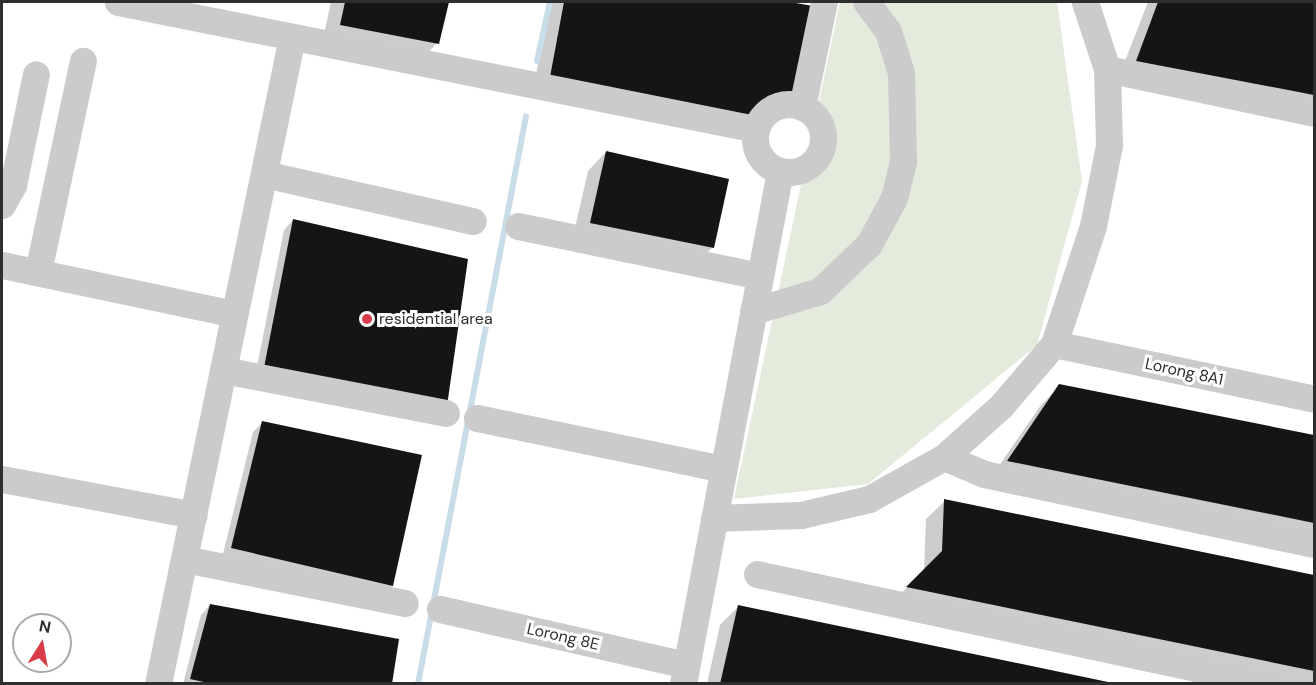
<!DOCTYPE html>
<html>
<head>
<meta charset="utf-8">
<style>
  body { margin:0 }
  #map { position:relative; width:1316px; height:685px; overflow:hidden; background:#fff; font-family:"DM Sans",sans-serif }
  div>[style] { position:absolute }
  .green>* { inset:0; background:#e4eadc }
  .shadow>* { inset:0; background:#0003 }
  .stream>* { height:6px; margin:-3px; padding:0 3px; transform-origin:3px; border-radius:3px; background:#c9dde9 }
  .building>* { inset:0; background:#151515 }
  .minor>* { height:27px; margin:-13.5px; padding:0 13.5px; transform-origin:13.5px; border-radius:13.5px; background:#cbcbcb }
  .minor>.ring { margin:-13.5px; padding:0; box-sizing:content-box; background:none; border:27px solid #cbcbcb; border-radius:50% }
  .dots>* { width:16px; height:16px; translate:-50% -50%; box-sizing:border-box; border:3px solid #fff; border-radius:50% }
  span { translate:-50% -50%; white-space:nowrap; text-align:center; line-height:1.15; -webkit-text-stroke:6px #fff; paint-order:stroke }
  .poi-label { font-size:16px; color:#2e2e2e }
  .left { translate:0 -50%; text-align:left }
  .street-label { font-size:16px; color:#2e2e2e }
  .frame { position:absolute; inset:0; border:3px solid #2e2e2e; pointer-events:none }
  .north { position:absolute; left:12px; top:613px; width:60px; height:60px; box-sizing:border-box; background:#fff; border:2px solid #ababab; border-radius:50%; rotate:11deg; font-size:16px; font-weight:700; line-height:24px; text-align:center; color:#2e2e2e }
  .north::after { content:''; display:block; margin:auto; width:21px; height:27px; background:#d93c49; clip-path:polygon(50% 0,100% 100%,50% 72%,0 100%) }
</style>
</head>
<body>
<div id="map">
  <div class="green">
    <i style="clip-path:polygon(840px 2px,1057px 2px,1082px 181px,1037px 345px,868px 484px,734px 499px)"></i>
  </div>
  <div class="shadow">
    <i style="clip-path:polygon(331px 2px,448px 2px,437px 43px,419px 62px,322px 43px)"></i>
    <i style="clip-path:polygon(550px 2px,783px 2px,811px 7px,798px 92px,779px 111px,727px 135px,532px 95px)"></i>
    <i style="clip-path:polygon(1148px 2px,1314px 2px,1314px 117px,1118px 79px)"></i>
    <i style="clip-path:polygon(606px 152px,728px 180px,712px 248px,694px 266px,572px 241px,588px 171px)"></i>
    <i style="clip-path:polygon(293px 220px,466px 260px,253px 387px,284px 230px)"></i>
    <i style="clip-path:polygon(1060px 386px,1314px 437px,1314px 545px,990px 479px,1041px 405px)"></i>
    <i style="clip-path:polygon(263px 422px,392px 586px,382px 595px,222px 558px,253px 432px)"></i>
    <i style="clip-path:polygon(945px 501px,1314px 576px,1314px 684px,1269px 684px,889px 605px,924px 571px,926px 519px)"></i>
    <i style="clip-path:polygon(210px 605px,390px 684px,183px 684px,201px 615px)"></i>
    <i style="clip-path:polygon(738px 607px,1105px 684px,707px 684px,720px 625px)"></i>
  </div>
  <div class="stream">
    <i style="left:537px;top:61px;width:60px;rotate:-77.6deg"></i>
    <i style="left:418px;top:684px;width:578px;rotate:-79.23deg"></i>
  </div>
  <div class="building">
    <i style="clip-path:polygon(345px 2px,449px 2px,439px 44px,340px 25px)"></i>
    <i style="clip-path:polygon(564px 2px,790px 2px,813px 6px,800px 93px,747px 117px,550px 77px)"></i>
    <i style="clip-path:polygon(1158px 2px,1314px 2px,1314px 95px,1136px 61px)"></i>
    <i style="clip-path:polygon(606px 151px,729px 179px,714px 248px,590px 223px)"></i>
    <i style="clip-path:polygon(293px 219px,468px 259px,446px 413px,262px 378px)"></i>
    <i style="clip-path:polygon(1059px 384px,1314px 435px,1314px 523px,1007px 461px)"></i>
    <i style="clip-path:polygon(262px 421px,422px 455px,393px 586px,231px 548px)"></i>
    <i style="clip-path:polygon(944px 499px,1314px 575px,1314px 671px,906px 587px,942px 551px)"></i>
    <i style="clip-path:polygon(210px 604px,399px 639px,392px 684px,213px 684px,190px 679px)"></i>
    <i style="clip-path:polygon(738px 605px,1108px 682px,1108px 684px,720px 684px)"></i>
  </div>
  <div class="minor">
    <i style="left:118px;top:2px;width:651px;rotate:11.26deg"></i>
    <i style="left:1107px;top:69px;width:212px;rotate:12deg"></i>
    <i class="ring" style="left:755px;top:104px;width:41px;height:41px"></i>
    <i style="left:802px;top:107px;width:107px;rotate:-78.2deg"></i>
    <i style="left:264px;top:174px;width:214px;rotate:12.7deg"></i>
    <i style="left:2px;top:205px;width:23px;rotate:-61deg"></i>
    <i style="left:13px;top:185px;width:113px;rotate:-78.3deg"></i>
    <i style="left:518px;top:226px;width:247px;rotate:11.7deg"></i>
    <i style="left:2px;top:265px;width:237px;rotate:11.9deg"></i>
    <i style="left:38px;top:272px;width:216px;rotate:-78deg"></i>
    <i style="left:753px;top:311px;width:70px;rotate:-16.6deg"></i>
    <i style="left:820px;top:291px;width:68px;rotate:-43.8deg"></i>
    <i style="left:869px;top:244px;width:52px;rotate:-61.5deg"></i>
    <i style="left:894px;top:198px;width:38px;rotate:-76deg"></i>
    <i style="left:903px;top:161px;width:88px;rotate:-91.3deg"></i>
    <i style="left:901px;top:73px;width:44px;rotate:-107.2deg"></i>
    <i style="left:888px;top:31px;width:36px;rotate:-127deg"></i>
    <i style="left:1054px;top:344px;width:266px;rotate:11.9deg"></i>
    <i style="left:223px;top:370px;width:227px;rotate:10.9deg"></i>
    <i style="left:477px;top:418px;width:251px;rotate:11.7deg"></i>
    <i style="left:944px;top:457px;width:43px;rotate:23deg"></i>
    <i style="left:984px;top:474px;width:337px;rotate:12deg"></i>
    <i style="left:2px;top:479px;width:195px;rotate:10.6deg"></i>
    <i style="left:714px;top:518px;width:87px;rotate:-2deg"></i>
    <i style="left:801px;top:515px;width:70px;rotate:-13.2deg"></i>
    <i style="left:869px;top:499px;width:86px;rotate:-29.2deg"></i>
    <i style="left:944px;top:457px;width:76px;rotate:-41.8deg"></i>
    <i style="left:1001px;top:406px;width:82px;rotate:-49.5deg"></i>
    <i style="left:1054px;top:344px;width:124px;rotate:-71.7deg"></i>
    <i style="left:1093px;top:226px;width:83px;rotate:-78.8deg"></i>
    <i style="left:1109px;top:145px;width:76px;rotate:-91.5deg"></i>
    <i style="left:1107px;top:69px;width:71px;rotate:-108.2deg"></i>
    <i style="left:184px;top:559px;width:225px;rotate:11.3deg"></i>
    <i style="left:757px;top:574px;width:525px;rotate:12.1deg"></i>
    <i style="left:440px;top:609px;width:252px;rotate:12.8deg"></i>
    <i style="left:158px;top:684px;width:661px;rotate:-78.3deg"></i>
    <i style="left:683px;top:684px;width:522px;rotate:-79.29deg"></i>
  </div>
  <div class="dots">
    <i style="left:367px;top:319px;background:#d93c49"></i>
  </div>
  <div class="poi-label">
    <span class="left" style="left:379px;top:319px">residential area</span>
  </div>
  <div class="street-label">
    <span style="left:1184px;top:372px;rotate:12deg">Lorong 8A1</span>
    <span style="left:563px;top:637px;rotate:13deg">Lorong 8E</span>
  </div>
  <div class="frame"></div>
  <div class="north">N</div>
</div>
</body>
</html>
